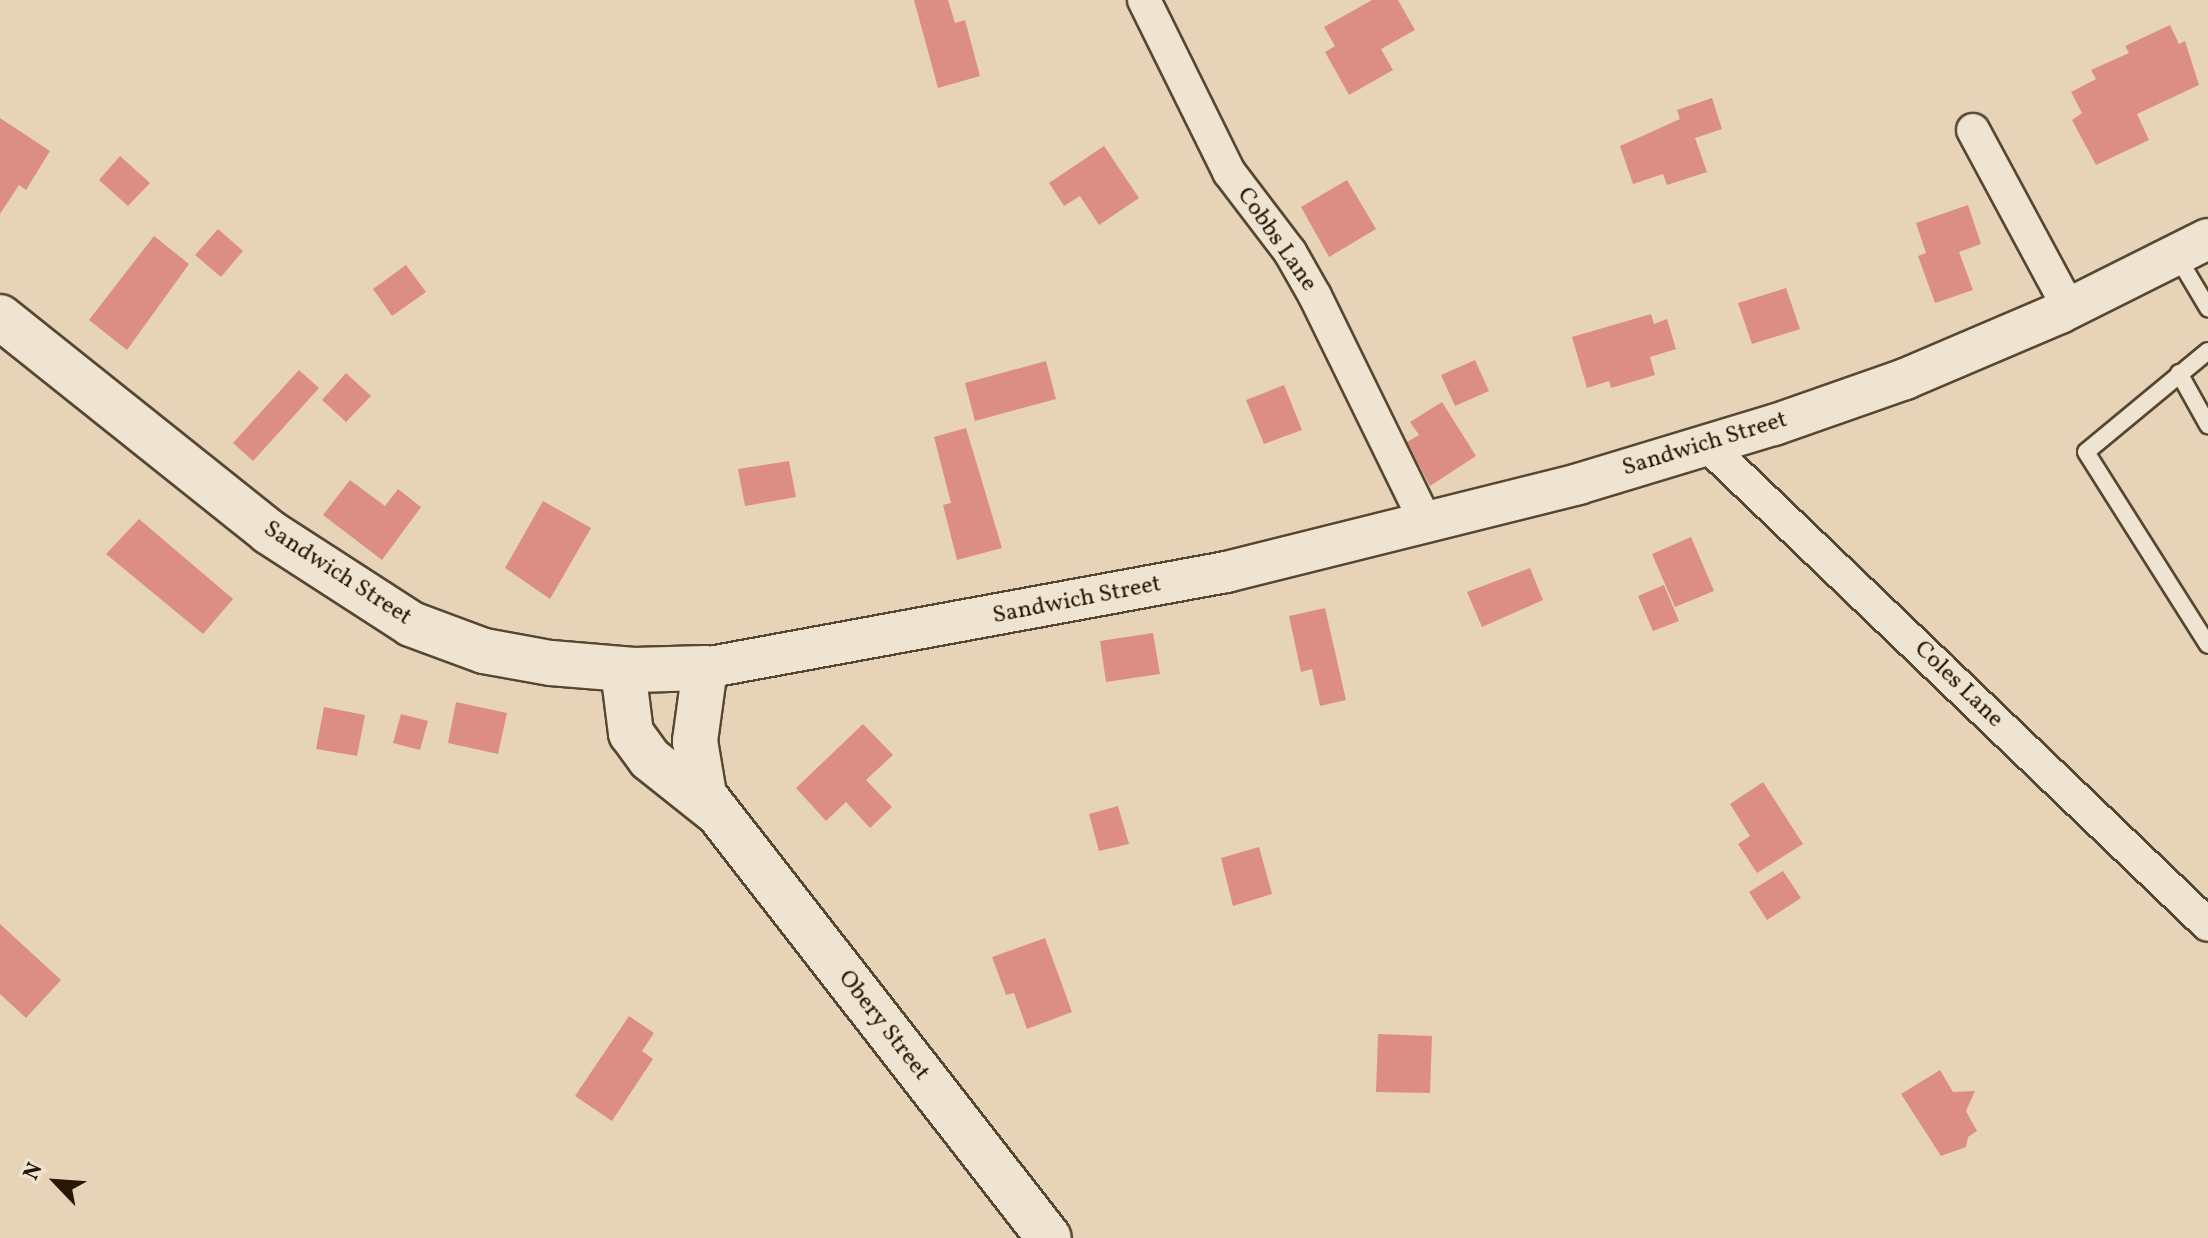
<!DOCTYPE html>
<html>
<head>
<meta charset="utf-8">
<style>
  body { margin:0 }
  #map { position:relative; width:2208px; height:1238px; overflow:hidden; background:#e7d4b8; font-family:Vollkorn,serif }
  div>[style] { position:absolute }
  .building>* { inset:0; background:#dc8e85 }
  .roads { filter:drop-shadow(2px 0 #564732) drop-shadow(-2px 0 #564732) drop-shadow(0 2px #564732) drop-shadow(0 -2px #564732) }
  .service>* { height:16px; margin:-8px; padding:0 8px; transform-origin:8px; border-radius:8px; background:#efe3d1 }
  .minor>* { height:32px; margin:-16px; padding:0 16px; transform-origin:16px; border-radius:16px; background:#efe3d1 }
  .tertiary>* { height:40px; margin:-20px; padding:0 20px; transform-origin:20px; border-radius:20px; background:#efe3d1 }
  .secondary>* { height:44px; margin:-22px; padding:0 22px; transform-origin:22px; border-radius:22px; background:#efe3d1 }
  span { translate:-50% -50%; white-space:nowrap; text-align:center; line-height:1.15; -webkit-text-stroke:8px #efe3d1; paint-order:stroke }
  .street-label { font-size:24px; color:#261805 }
  .north { position:absolute; left:16px; top:1142px; width:80px; height:80px; -webkit-text-stroke:6px #efe3d1; paint-order:stroke; rotate:295deg; font-size:22px; font-weight:700; line-height:32px; text-align:center; color:#261805 }
  .north::after { content:''; display:block; margin:auto; width:28px; height:36px; background:#261805; clip-path:polygon(50% 0,100% 100%,50% 72%,0 100%) }
</style>
</head>
<body>
<div id="map">
  <div class="building">
    <i style="clip-path:polygon(914px 0,948px 0,955px 23px,965px 20px,980px 76px,938px 88px)"></i>
    <i style="clip-path:polygon(1372px 0,1398px 0,1415px 30px,1381px 49px,1393px 70px,1349px 95px,1325px 52px,1335px 46px,1324px 27px)"></i>
    <i style="clip-path:polygon(2170px 25px,2179px 44px,2185px 41px,2199px 85px,2137px 114px,2149px 140px,2096px 165px,2072px 120px,2082px 113px,2071px 92px,2096px 79px,2091px 70px,2129px 53px,2125px 46px)"></i>
    <i style="clip-path:polygon(1712px 98px,1722px 129px,1695px 138px,1707px 172px,1667px 185px,1663px 174px,1633px 184px,1620px 146px,1680px 119px,1677px 110px)"></i>
    <i style="clip-path:polygon(0 118px,50px 151px,26px 190px,19px 185px,0 214px)"></i>
    <i style="clip-path:polygon(1104px 146px,1139px 198px,1099px 225px,1080px 196px,1064px 206px,1049px 183px)"></i>
    <i style="clip-path:polygon(120px 156px,150px 183px,128px 206px,99px 180px)"></i>
    <i style="clip-path:polygon(1347px 180px,1376px 229px,1329px 257px,1301px 207px)"></i>
    <i style="clip-path:polygon(1968px 205px,1981px 244px,1959px 252px,1973px 290px,1935px 303px,1918px 256px,1926px 253px,1916px 223px)"></i>
    <i style="clip-path:polygon(218px 229px,243px 251px,221px 277px,195px 255px)"></i>
    <i style="clip-path:polygon(154px 236px,189px 264px,127px 350px,89px 320px)"></i>
    <i style="clip-path:polygon(406px 265px,426px 292px,392px 316px,373px 289px)"></i>
    <i style="clip-path:polygon(1786px 288px,1800px 329px,1752px 344px,1738px 303px)"></i>
    <i style="clip-path:polygon(1651px 314px,1654px 324px,1667px 319px,1676px 349px,1650px 357px,1655px 375px,1611px 388px,1609px 381px,1587px 388px,1572px 337px)"></i>
    <i style="clip-path:polygon(1475px 360px,1489px 391px,1455px 406px,1441px 375px)"></i>
    <i style="clip-path:polygon(1046px 361px,1056px 399px,975px 421px,965px 383px)"></i>
    <i style="clip-path:polygon(299px 370px,319px 388px,253px 461px,233px 443px)"></i>
    <i style="clip-path:polygon(346px 373px,371px 396px,346px 422px,322px 400px)"></i>
    <i style="clip-path:polygon(1284px 385px,1302px 430px,1264px 444px,1246px 400px)"></i>
    <i style="clip-path:polygon(1442px 402px,1476px 456px,1430px 486px,1407px 442px,1419px 435px,1410px 422px)"></i>
    <i style="clip-path:polygon(966px 428px,1002px 548px,957px 560px,943px 505px,951px 503px,934px 437px)"></i>
    <i style="clip-path:polygon(789px 461px,796px 497px,745px 506px,738px 469px)"></i>
    <i style="clip-path:polygon(350px 480px,385px 506px,398px 489px,421px 507px,382px 560px,323px 515px)"></i>
    <i style="clip-path:polygon(543px 501px,591px 528px,550px 599px,505px 568px)"></i>
    <i style="clip-path:polygon(139px 519px,233px 599px,203px 634px,106px 554px)"></i>
    <i style="clip-path:polygon(1691px 537px,1714px 591px,1675px 607px,1652px 554px)"></i>
    <i style="clip-path:polygon(1530px 568px,1543px 600px,1482px 627px,1467px 592px)"></i>
    <i style="clip-path:polygon(1664px 585px,1679px 621px,1653px 631px,1638px 596px)"></i>
    <i style="clip-path:polygon(1325px 608px,1346px 700px,1320px 706px,1312px 669px,1301px 672px,1289px 616px)"></i>
    <i style="clip-path:polygon(1153px 633px,1160px 674px,1106px 682px,1100px 641px)"></i>
    <i style="clip-path:polygon(456px 702px,507px 713px,498px 754px,448px 743px)"></i>
    <i style="clip-path:polygon(324px 707px,365px 715px,357px 756px,316px 749px)"></i>
    <i style="clip-path:polygon(401px 714px,428px 721px,420px 750px,393px 743px)"></i>
    <i style="clip-path:polygon(863px 724px,893px 755px,866px 780px,892px 807px,870px 828px,846px 802px,826px 821px,796px 788px)"></i>
    <i style="clip-path:polygon(1763px 782px,1803px 844px,1757px 873px,1738px 844px,1750px 836px,1730px 804px)"></i>
    <i style="clip-path:polygon(1118px 806px,1129px 844px,1099px 851px,1089px 814px)"></i>
    <i style="clip-path:polygon(1259px 847px,1272px 894px,1233px 906px,1221px 858px)"></i>
    <i style="clip-path:polygon(1783px 871px,1801px 898px,1767px 920px,1749px 892px)"></i>
    <i style="clip-path:polygon(0 924px,61px 980px,26px 1018px,0 994px)"></i>
    <i style="clip-path:polygon(1045px 938px,1072px 1012px,1027px 1029px,1014px 993px,1006px 995px,992px 957px)"></i>
    <i style="clip-path:polygon(629px 1016px,654px 1033px,642px 1051px,653px 1059px,612px 1121px,575px 1096px)"></i>
    <i style="clip-path:polygon(1378px 1034px,1432px 1036px,1430px 1093px,1376px 1092px)"></i>
    <i style="clip-path:polygon(1940px 1070px,1953px 1092px,1975px 1091px,1966px 1111px,1977px 1131px,1968px 1137px,1966px 1147px,1941px 1156px,1901px 1094px)"></i>
  </div>
  <div class="roads">
    <div class="service">
      <i style="left:2177px;top:256px;width:61px;rotate:59.2deg"></i>
      <i style="left:2208px;top:351px;width:158px;rotate:140.4deg"></i>
      <i style="left:2086px;top:452px;width:228px;rotate:57.7deg"></i>
      <i style="left:2179px;top:373px;width:60px;rotate:60.9deg"></i>
    </div>
    <div class="minor">
      <i style="left:1144px;top:0;width:192px;rotate:63.7deg"></i>
      <i style="left:1229px;top:172px;width:101px;rotate:52.7deg"></i>
      <i style="left:1290px;top:252px;width:51px;rotate:60.4deg"></i>
      <i style="left:1315px;top:296px;width:255px;rotate:63.9deg"></i>
      <i style="left:1973px;top:130px;width:202px;rotate:61.7deg"></i>
      <i style="left:1708px;top:446px;width:692px;rotate:43.77deg"></i>
    </div>
    <div class="tertiary">
      <i style="left:705px;top:668px;width:530px;rotate:-10.44deg"></i>
      <i style="left:1226px;top:572px;width:363px;rotate:-14deg"></i>
      <i style="left:1578px;top:484px;width:205px;rotate:-16.8deg"></i>
      <i style="left:1774px;top:425px;width:139px;rotate:-19.3deg"></i>
      <i style="left:1905px;top:379px;width:168px;rotate:-23.1deg"></i>
      <i style="left:2060px;top:313px;width:165px;rotate:-26.6deg"></i>
    </div>
    <div class="secondary">
      <i style="left:0;top:317px;width:344px;rotate:38.6deg"></i>
      <i style="left:269px;top:532px;width:169px;rotate:32.9deg"></i>
      <i style="left:411px;top:624px;width:78px;rotate:20.3deg"></i>
      <i style="left:484px;top:651px;width:68px;rotate:10.2deg"></i>
      <i style="left:551px;top:663px;width:83px;rotate:4.8deg"></i>
      <i style="left:634px;top:670px;width:71px;rotate:-1.6deg"></i>
      <i style="left:705px;top:668px;width:74px;rotate:97.8deg"></i>
      <i style="left:695px;top:741px;width:55px;rotate:80.5deg"></i>
      <i style="left:704px;top:795px;width:561px;rotate:52.09deg"></i>
      <i style="left:623px;top:670px;width:64px;rotate:82.8deg"></i>
      <i style="left:631px;top:733px;width:32px;rotate:54deg"></i>
      <i style="left:650px;top:759px;width:82px;rotate:38.6deg"></i>
    </div>
  </div>
  <div class="street-label">
    <span style="left:1276px;top:240px;rotate:55deg">Cobbs Lane</span>
    <span style="left:1705px;top:445px;rotate:-17deg">Sandwich Street</span>
    <span style="left:337px;top:574px;rotate:33deg">Sandwich Street</span>
    <span style="left:1077px;top:601px;rotate:-11deg">Sandwich Street</span>
    <span style="left:1958px;top:685px;rotate:44deg">Coles Lane</span>
    <span style="left:883px;top:1026px;rotate:52deg">Obery Street</span>
  </div>
  <div class="north">N</div>
</div>
</body>
</html>
